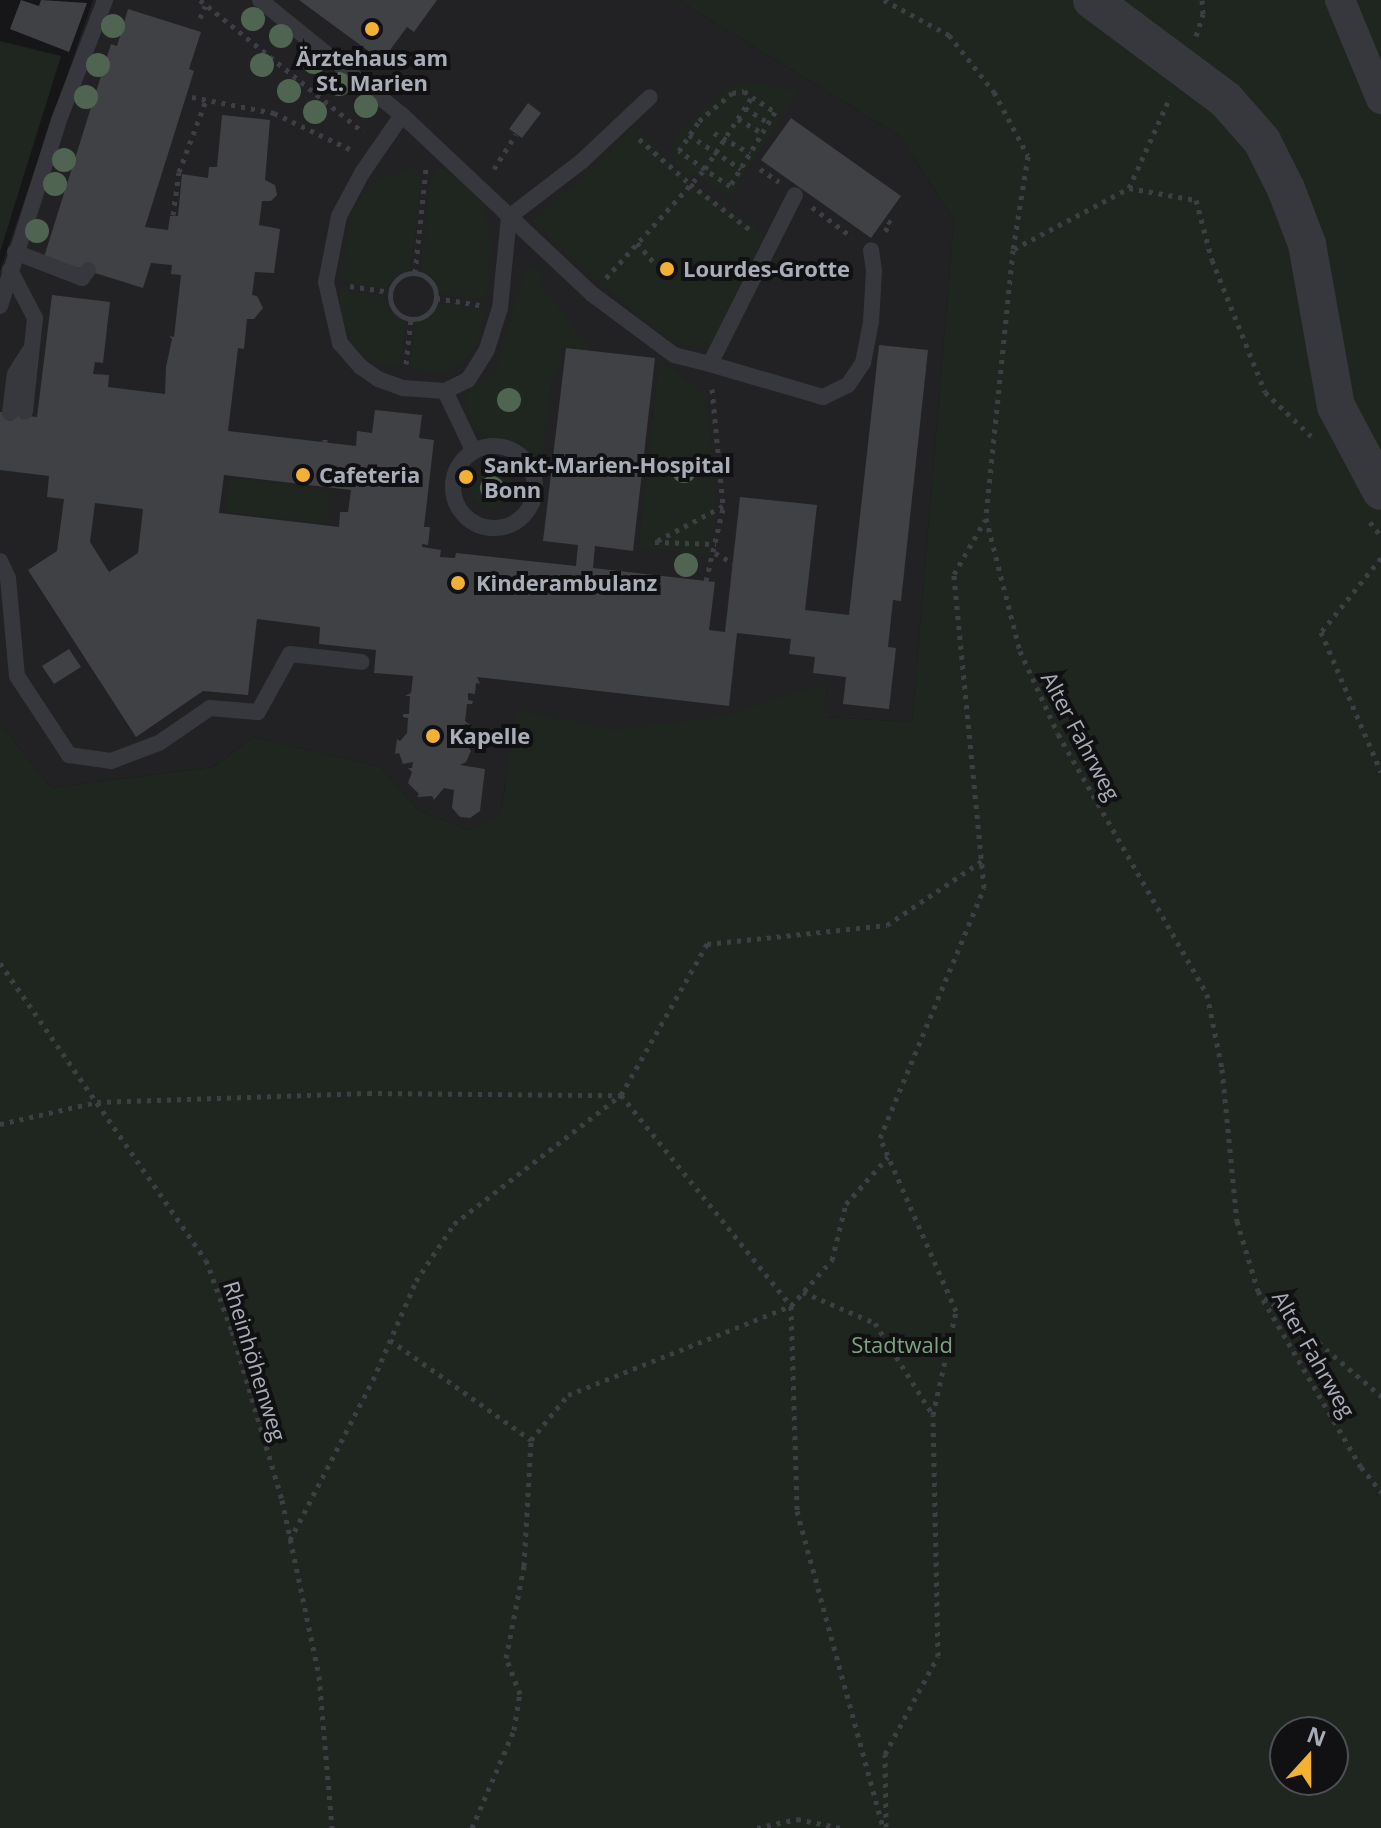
<!DOCTYPE html>
<html>
<head>
<meta charset="utf-8">
<style>
  body { margin:0 }
  #map { position:relative; width:1381px; height:1828px; overflow:hidden; background:#161618; font-family:"Open Sans",sans-serif }
  div>[style] { position:absolute }
  .built>* { inset:0; background:#222225 }
  .green>* { inset:0; background:#1e261f }
  .round { border-radius:50% }
  .building>* { inset:0; background:#404145 }
  .path>* { height:5px; margin-top:-2.5px; transform-origin:0; background:repeating-linear-gradient(90deg,#3d3f44 0 4px,transparent 0 10px) }
  .path>.ring { margin:-2.5px; padding:0; box-sizing:content-box; background:none; border:5px solid #3d3f44; border-radius:50% }
  .service>* { height:16px; margin:-8px; padding:0 8px; transform-origin:8px; border-radius:8px; background:#37383d }
  .service>.ring { margin:-8px; padding:0; box-sizing:content-box; background:none; border:16px solid #37383d; border-radius:50% }
  .minor>* { height:30px; margin:-15px; padding:0 15px; transform-origin:15px; border-radius:15px; background:#37383d }
  .tertiary>* { height:38px; margin:-19px; padding:0 19px; transform-origin:19px; border-radius:19px; background:#37383d }
  .trees>* { width:24px; height:24px; margin:-12px; border-radius:50%; background:#506452 }
  .dots>* { width:22px; height:22px; translate:-50% -50%; box-sizing:border-box; border:4px solid #111113; border-radius:50% }
  span { translate:-50% -50%; white-space:nowrap; text-align:center; line-height:1.15; -webkit-text-stroke:8px #111113; paint-order:stroke }
  .poi-label { font-size:22px; color:#a8adb8; font-weight:700 }
  .left { translate:0 -50%; text-align:left }
  .street-label { font-size:22px; color:#a8adb8 }
  .park-label { font-size:22px; color:#7fa381 }
  .north { position:absolute; left:1269px; top:1716px; width:80px; height:80px; box-sizing:border-box; background:#111113; border:2px solid #4d4f55; border-radius:50%; rotate:21deg; font-size:22px; font-weight:700; line-height:32px; text-align:center; color:#a8adb8 }
  .north::after { content:''; display:block; margin:auto; width:28px; height:36px; background:#f2b134; clip-path:polygon(50% 0,100% 100%,50% 72%,0 100%) }
</style>
</head>
<body>
<div id="map">
  <div class="built">
    <i style="clip-path:polygon(93px 0,678px 0,900px 136px,954px 220px,912px 722px,824px 717px,827px 683px,809px 754px,505px 783px,500px 817px,468px 830px,418px 810px,381px 767px,253px 737px,213px 767px,51px 788px,0 723px,0 271px)"></i>
  </div>
  <div class="green">
    <i style="clip-path:polygon(evenodd,678px 0,1381px 0,1381px 1828px,0 1828px,0 723px,51px 788px,213px 767px,253px 737px,381px 767px,418px 810px,468px 830px,500px 816px,517px 710px,614px 730px,724px 716px,827px 683px,825px 717px,912px 722px,954px 220px,900px 136px,678px 0,1285px 1732px,1333px 1732px,1333px 1780px,1285px 1780px,1285px 1732px)"></i>
    <i style="clip-path:polygon(0 41px,61px 56px,0 252px)"></i>
    <i style="clip-path:polygon(751px 82px,798px 91px,729px 198px,694px 173px,688px 178px,674px 161px,672px 144px,684px 127px,726px 89px)"></i>
    <i style="clip-path:polygon(634px 125px,687px 180px,768px 237px,713px 343px,698px 348px,672px 340px,655px 328px,593px 278px,532px 220px,588px 173px)"></i>
    <i style="clip-path:polygon(414px 167px,422px 180px,410px 270px,398px 274px,387px 288px,340px 282px,352px 214px,362px 196px,372px 183px)"></i>
    <i style="clip-path:polygon(439px 167px,460px 177px,484px 206px,491px 245px,486px 300px,439px 294px,435px 281px,421px 270px,431px 178px)"></i>
    <i style="clip-path:polygon(534px 266px,543px 275px,541px 287px,589px 345px,588px 351px,562px 348px,557px 377px,553px 377px,539px 472px,513px 443px,487px 439px,473px 428px,464px 398px,472px 386px,488px 379px,496px 369px,524px 273px)"></i>
    <i style="clip-path:polygon(339px 290px,385px 296px,392px 312px,406px 321px,401px 361px,398px 366px,372px 362px,357px 350px,340px 319px)"></i>
    <i style="clip-path:polygon(439px 303px,485px 310px,478px 343px,464px 361px,445px 373px,415px 370px,409px 366px,415px 321px,431px 316px)"></i>
    <i style="clip-path:polygon(660px 359px,707px 395px,716px 504px,711px 555px,638px 548px)"></i>
    <i class="round" style="left:469px;top:465px;width:42px;height:42px"></i>
    <i style="clip-path:polygon(230px 478px,331px 491px,327px 524px,226px 512px)"></i>
  </div>
  <div class="building">
    <i style="clip-path:polygon(21px 0,39px 6px,41px 0,87px 3px,69px 52px,10px 29px)"></i>
    <i style="clip-path:polygon(299px 0,437px 0,414px 32px,407px 27px,382px 61px)"></i>
    <i style="clip-path:polygon(evenodd,128px 9px,201px 32px,189px 69px,194px 71px,145px 227px,168px 230px,170px 216px,178px 216px,182px 174px,208px 178px,209px 167px,217px 167px,222px 115px,270px 120px,265px 180px,275px 185px,277px 195px,271px 201px,262px 201px,259px 225px,280px 229px,274px 273px,255px 272px,252px 295px,257px 296px,263px 308px,254px 319px,247px 319px,244px 349px,238px 348px,228px 431px,356px 446px,357px 431px,372px 433px,375px 410px,422px 415px,419px 438px,434px 440px,424px 527px,430px 527px,428px 545px,422px 544px,422px 547px,441px 550px,440px 557px,455px 558px,456px 553px,576px 566px,578px 545px,543px 541px,566px 348px,655px 358px,633px 551px,595px 546px,593px 568px,715px 582px,709px 630px,725px 632px,740px 497px,817px 505px,805px 610px,849px 615px,879px 345px,928px 350px,901px 601px,893px 600px,888px 647px,896px 648px,889px 709px,843px 704px,846px 677px,813px 673px,815px 657px,789px 654px,791px 639px,737px 633px,729px 706px,477px 677px,480px 684px,476px 683px,475px 694px,468px 693px,468px 700px,473px 701px,472px 704px,467px 704px,465px 721px,470px 725px,465px 724px,463px 739px,471px 751px,466px 762px,460px 765px,485px 769px,480px 811px,470px 818px,460px 817px,452px 808px,454px 790px,444px 788px,434px 800px,432px 796px,417px 797px,419px 794px,408px 783px,412px 772px,408px 768px,412px 768px,413px 762px,403px 764px,399px 753px,395px 754px,397px 739px,400px 741px,407px 733px,408px 718px,403px 717px,403px 714px,409px 714px,410px 696px,405px 696px,411px 693px,413px 676px,374px 673px,376px 650px,319px 644px,320px 627px,257px 619px,248px 695px,203px 691px,136px 737px,28px 570px,57px 551px,64px 499px,47px 497px,49px 476px,0 470px,0 412px,37px 417px,52px 295px,110px 302px,103px 363px,95px 362px,93px 374px,109px 375px,108px 387px,165px 394px,166px 367px,172px 339px,169px 336px,174px 337px,181px 275px,171px 274px,172px 265px,151px 263px,143px 288px,44px 257px,111px 44px,117px 46px,128px 9px,224px 475px,351px 490px,348px 512px,340px 512px,339px 527px,219px 513px,224px 475px,128px 9px,95px 503px,143px 509px,138px 553px,109px 572px,90px 542px,95px 503px)"></i>
    <i style="clip-path:polygon(528px 103px,541px 113px,522px 138px,509px 129px)"></i>
    <i style="clip-path:polygon(791px 118px,901px 196px,871px 238px,761px 160px)"></i>
    <i style="clip-path:polygon(69px 649px,81px 667px,54px 684px,42px 666px)"></i>
  </div>
  <div class="path">
    <i style="left:200px;top:0;width:210px;rotate:39deg"></i>
    <i style="left:884px;top:0;width:74px;rotate:28.3deg"></i>
    <i style="left:949px;top:35px;width:73px;rotate:51.7deg"></i>
    <i style="left:994px;top:92px;width:72px;rotate:62deg"></i>
    <i style="left:1028px;top:156px;width:95px;rotate:99.1deg"></i>
    <i style="left:1013px;top:250px;width:269px;rotate:95.8deg"></i>
    <i style="left:986px;top:518px;width:137px;rotate:75.7deg"></i>
    <i style="left:1020px;top:651px;width:91px;rotate:65.4deg"></i>
    <i style="left:1058px;top:734px;width:300px;rotate:60.2deg"></i>
    <i style="left:1207px;top:994px;width:76px;rotate:78.7deg"></i>
    <i style="left:1222px;top:1069px;width:153px;rotate:84.4deg"></i>
    <i style="left:1237px;top:1221px;width:73px;rotate:73.3deg"></i>
    <i style="left:1258px;top:1291px;width:204px;rotate:59.7deg"></i>
    <i style="left:1361px;top:1467px;width:32px;rotate:51deg"></i>
    <i style="left:200px;top:18px;width:13px;rotate:-67deg"></i>
    <i style="left:1196px;top:36px;width:23px;rotate:-72deg"></i>
    <i style="left:1203px;top:14px;width:14px;rotate:-94deg"></i>
    <i style="left:192px;top:97px;width:84px;rotate:11deg"></i>
    <i style="left:274px;top:113px;width:86px;rotate:25.4deg"></i>
    <i style="left:752px;top:97px;width:27px;rotate:33deg"></i>
    <i style="left:775px;top:112px;width:87px;rotate:121.3deg"></i>
    <i style="left:730px;top:186px;width:30px;rotate:-146deg"></i>
    <i style="left:705px;top:169px;width:86px;rotate:-56.9deg"></i>
    <i style="left:745px;top:108px;width:28px;rotate:32deg"></i>
    <i style="left:738px;top:119px;width:28px;rotate:30deg"></i>
    <i style="left:714px;top:133px;width:41px;rotate:29.1deg"></i>
    <i style="left:689px;top:135px;width:62px;rotate:33.2deg"></i>
    <i style="left:639px;top:139px;width:68px;rotate:41.4deg"></i>
    <i style="left:690px;top:184px;width:78px;rotate:37.2deg"></i>
    <i style="left:494px;top:169px;width:41px;rotate:-57.8deg"></i>
    <i style="left:760px;top:169px;width:23px;rotate:34deg"></i>
    <i style="left:1129px;top:188px;width:68px;rotate:10.2deg"></i>
    <i style="left:1196px;top:200px;width:62px;rotate:75.1deg"></i>
    <i style="left:1212px;top:260px;width:142px;rotate:68.1deg"></i>
    <i style="left:1265px;top:392px;width:64px;rotate:43.7deg"></i>
    <i style="left:812px;top:207px;width:50px;rotate:36.9deg"></i>
    <i style="left:173px;top:215px;width:43px;rotate:-82.1deg"></i>
    <i style="left:179px;top:172px;width:77px;rotate:-69.4deg"></i>
    <i style="left:885px;top:231px;width:10px;rotate:-53deg"></i>
    <i style="left:891px;top:223px;width:7px;rotate:-146deg"></i>
    <i style="left:637px;top:243px;width:28px;rotate:49deg"></i>
    <i style="left:1014px;top:249px;width:130px;rotate:-27.9deg"></i>
    <i style="left:1129px;top:188px;width:100px;rotate:-65.7deg"></i>
    <i style="left:415px;top:273px;width:106px;rotate:-84deg"></i>
    <i class="ring" style="left:390px;top:273px;width:41px;height:41px"></i>
    <i style="left:606px;top:278px;width:147px;rotate:-47.8deg"></i>
    <i style="left:705px;top:169px;width:32px;rotate:-145deg"></i>
    <i style="left:679px;top:151px;width:36px;rotate:-56deg"></i>
    <i style="left:699px;top:121px;width:43px;rotate:-40.3deg"></i>
    <i style="left:732px;top:93px;width:12px;rotate:-9deg"></i>
    <i style="left:744px;top:91px;width:10px;rotate:37deg"></i>
    <i style="left:350px;top:286px;width:41px;rotate:8.3deg"></i>
    <i style="left:436px;top:298px;width:44px;rotate:9.2deg"></i>
    <i style="left:406px;top:364px;width:45px;rotate:-83.7deg"></i>
    <i style="left:712px;top:389px;width:118px;rotate:84.6deg"></i>
    <i style="left:723px;top:506px;width:77px;rotate:152.1deg"></i>
    <i style="left:655px;top:542px;width:61px;rotate:1.9deg"></i>
    <i style="left:325px;top:439px;width:3px;rotate:90deg"></i>
    <i style="left:1370px;top:522px;width:18px;rotate:52deg"></i>
    <i style="left:715px;top:553px;width:21px;rotate:29deg"></i>
    <i style="left:1381px;top:558px;width:95px;rotate:129deg"></i>
    <i style="left:1321px;top:632px;width:152px;rotate:66.8deg"></i>
    <i style="left:706px;top:581px;width:75px;rotate:-76.9deg"></i>
    <i style="left:0;top:963px;width:361px;rotate:55.3deg"></i>
    <i style="left:206px;top:1260px;width:76px;rotate:69.9deg"></i>
    <i style="left:232px;top:1331px;width:176px;rotate:73.5deg"></i>
    <i style="left:282px;top:1500px;width:180px;rotate:78.1deg"></i>
    <i style="left:319px;top:1676px;width:153px;rotate:85.1deg"></i>
    <i style="left:0;top:1124px;width:99px;rotate:-12.8deg"></i>
    <i style="left:97px;top:1102px;width:271px;rotate:-1.9deg"></i>
    <i style="left:368px;top:1093px;width:253px;rotate:0.5deg"></i>
    <i style="left:621px;top:1095px;width:271px;rotate:51.1deg"></i>
    <i style="left:791px;top:1306px;width:205px;rotate:88.3deg"></i>
    <i style="left:797px;top:1511px;width:328px;rotate:74.8deg"></i>
    <i style="left:803px;top:1292px;width:78px;rotate:23.3deg"></i>
    <i style="left:875px;top:1323px;width:109px;rotate:57.8deg"></i>
    <i style="left:1265px;top:1297px;width:153px;rotate:40.5deg"></i>
    <i style="left:390px;top:1340px;width:173px;rotate:35.3deg"></i>
    <i style="left:290px;top:1540px;width:180px;rotate:-62.6deg"></i>
    <i style="left:373px;top:1380px;width:108px;rotate:-66.5deg"></i>
    <i style="left:416px;top:1281px;width:69px;rotate:-56.3deg"></i>
    <i style="left:454px;top:1224px;width:211px;rotate:-37.7deg"></i>
    <i style="left:621px;top:1095px;width:174px;rotate:-60.3deg"></i>
    <i style="left:707px;top:944px;width:181px;rotate:-6deg"></i>
    <i style="left:887px;top:925px;width:115px;rotate:-34deg"></i>
    <i style="left:886px;top:1827px;width:73px;rotate:-90.8deg"></i>
    <i style="left:885px;top:1754px;width:111px;rotate:-61.6deg"></i>
    <i style="left:938px;top:1656px;width:241px;rotate:-91.2deg"></i>
    <i style="left:933px;top:1415px;width:107px;rotate:-77.5deg"></i>
    <i style="left:956px;top:1311px;width:189px;rotate:-113.7deg"></i>
    <i style="left:880px;top:1138px;width:271px;rotate:-67.4deg"></i>
    <i style="left:984px;top:888px;width:315px;rotate:-95.5deg"></i>
    <i style="left:954px;top:574px;width:62px;rotate:-60.1deg"></i>
    <i style="left:472px;top:1828px;width:107px;rotate:-66.8deg"></i>
    <i style="left:514px;top:1730px;width:36px;rotate:-81deg"></i>
    <i style="left:520px;top:1694px;width:39px;rotate:-111deg"></i>
    <i style="left:506px;top:1658px;width:94px;rotate:-78.9deg"></i>
    <i style="left:524px;top:1566px;width:126px;rotate:-86.8deg"></i>
    <i style="left:531px;top:1440px;width:58px;rotate:-50.6deg"></i>
    <i style="left:568px;top:1395px;width:240px;rotate:-21.8deg"></i>
    <i style="left:791px;top:1306px;width:62px;rotate:-48.3deg"></i>
    <i style="left:832px;top:1260px;width:58px;rotate:-76deg"></i>
    <i style="left:846px;top:1204px;width:63px;rotate:-48.2deg"></i>
    <i style="left:757px;top:1828px;width:41px;rotate:-12.7deg"></i>
    <i style="left:797px;top:1819px;width:45px;rotate:11.6deg"></i>
  </div>
  <div class="service">
    <i style="left:260px;top:0;width:183px;rotate:39deg"></i>
    <i style="left:402px;top:115px;width:261px;rotate:43.3deg"></i>
    <i style="left:592px;top:294px;width:102px;rotate:36.6deg"></i>
    <i style="left:674px;top:355px;width:37px;rotate:14deg"></i>
    <i style="left:710px;top:364px;width:189px;rotate:-63.3deg"></i>
    <i style="left:402px;top:115px;width:70px;rotate:124.6deg"></i>
    <i style="left:362px;top:173px;width:49px;rotate:118.1deg"></i>
    <i style="left:339px;top:216px;width:67px;rotate:101.1deg"></i>
    <i style="left:326px;top:282px;width:63px;rotate:77.1deg"></i>
    <i style="left:340px;top:343px;width:32px;rotate:49deg"></i>
    <i style="left:361px;top:367px;width:21px;rotate:35deg"></i>
    <i style="left:378px;top:379px;width:27px;rotate:20deg"></i>
    <i style="left:403px;top:388px;width:42px;rotate:4.1deg"></i>
    <i style="left:445px;top:391px;width:25px;rotate:-26deg"></i>
    <i style="left:468px;top:380px;width:36px;rotate:-58deg"></i>
    <i style="left:487px;top:349px;width:43px;rotate:-72.4deg"></i>
    <i style="left:500px;top:308px;width:91px;rotate:-84.4deg"></i>
    <i style="left:509px;top:217px;width:92px;rotate:-37.5deg"></i>
    <i style="left:582px;top:161px;width:93px;rotate:-43.3deg"></i>
    <i style="left:15px;top:252px;width:72px;rotate:21.2deg"></i>
    <i style="left:82px;top:278px;width:10px;rotate:-53deg"></i>
    <i style="left:10px;top:270px;width:54px;rotate:62.5deg"></i>
    <i style="left:35px;top:318px;width:94px;rotate:96.1deg"></i>
    <i style="left:0;top:306px;width:195px;rotate:-72.4deg"></i>
    <i style="left:59px;top:120px;width:129px;rotate:-69deg"></i>
    <i style="left:710px;top:364px;width:118px;rotate:16.3deg"></i>
    <i style="left:823px;top:397px;width:28px;rotate:-26deg"></i>
    <i style="left:848px;top:385px;width:27px;rotate:-56deg"></i>
    <i style="left:863px;top:363px;width:42px;rotate:-79deg"></i>
    <i style="left:871px;top:322px;width:51px;rotate:-86.6deg"></i>
    <i style="left:874px;top:271px;width:21px;rotate:-98deg"></i>
    <i style="left:445px;top:391px;width:65px;rotate:64.6deg"></i>
    <i style="left:10px;top:413px;width:39px;rotate:-83deg"></i>
    <i style="left:15px;top:374px;width:26px;rotate:-58deg"></i>
    <i class="ring" style="left:453px;top:446px;width:66px;height:66px"></i>
    <i style="left:0;top:561px;width:19px;rotate:65deg"></i>
    <i style="left:8px;top:578px;width:98px;rotate:84.8deg"></i>
    <i style="left:17px;top:676px;width:95px;rotate:56.6deg"></i>
    <i style="left:69px;top:755px;width:42px;rotate:8.1deg"></i>
    <i style="left:111px;top:761px;width:51px;rotate:-20.6deg"></i>
    <i style="left:159px;top:743px;width:62px;rotate:-34.5deg"></i>
    <i style="left:210px;top:708px;width:48px;rotate:4.8deg"></i>
    <i style="left:258px;top:712px;width:66px;rotate:-61.1deg"></i>
    <i style="left:290px;top:654px;width:72px;rotate:6.3deg"></i>
  </div>
  <div class="minor">
    <i style="left:1340px;top:0;width:107px;rotate:67.5deg"></i>
  </div>
  <div class="tertiary">
    <i style="left:1092px;top:0;width:167px;rotate:36.7deg"></i>
    <i style="left:1226px;top:100px;width:55px;rotate:48.7deg"></i>
    <i style="left:1262px;top:141px;width:54px;rotate:63.4deg"></i>
    <i style="left:1286px;top:189px;width:59px;rotate:69.1deg"></i>
    <i style="left:1307px;top:244px;width:165px;rotate:79.9deg"></i>
    <i style="left:1336px;top:406px;width:96px;rotate:62.1deg"></i>
  </div>
  <div class="trees">
    <i style="left:253px;top:19px"></i>
    <i style="left:113px;top:26px"></i>
    <i style="left:281px;top:36px"></i>
    <i style="left:314px;top:62px"></i>
    <i style="left:98px;top:65px"></i>
    <i style="left:262px;top:65px"></i>
    <i style="left:339px;top:84px"></i>
    <i style="left:289px;top:91px"></i>
    <i style="left:86px;top:97px"></i>
    <i style="left:366px;top:106px"></i>
    <i style="left:315px;top:112px"></i>
    <i style="left:64px;top:160px"></i>
    <i style="left:55px;top:184px"></i>
    <i style="left:37px;top:231px"></i>
    <i style="left:509px;top:400px"></i>
    <i style="left:684px;top:471px"></i>
    <i style="left:492px;top:488px"></i>
    <i style="left:686px;top:565px"></i>
  </div>
  <div class="dots">
    <i style="left:372px;top:29px;background:#f2b134"></i>
    <i style="left:667px;top:269px;background:#f2b134"></i>
    <i style="left:303px;top:475px;background:#f2b134"></i>
    <i style="left:466px;top:477px;background:#f2b134"></i>
    <i style="left:458px;top:583px;background:#f2b134"></i>
    <i style="left:433px;top:736px;background:#f2b134"></i>
  </div>
  <div class="poi-label">
    <span style="left:372px;top:70px">Ärztehaus am<br>St. Marien</span>
    <span class="left" style="left:683px;top:269px">Lourdes-Grotte</span>
    <span class="left" style="left:484px;top:477px">Sankt-Marien-Hospital<br>Bonn</span>
    <span class="left" style="left:319px;top:475px">Cafeteria</span>
    <span class="left" style="left:476px;top:583px">Kinderambulanz</span>
    <span class="left" style="left:449px;top:736px">Kapelle</span>
  </div>
  <div class="street-label">
    <span style="left:1081px;top:736px;rotate:62deg">Alter Fahrweg</span>
    <span style="left:1314px;top:1354px;rotate:60deg">Alter Fahrweg</span>
    <span style="left:255px;top:1361px;rotate:73deg">Rheinhöhenweg</span>
  </div>
  <div class="park-label">
    <span style="left:902px;top:1345px">Stadtwald</span>
  </div>
  <div class="north">N</div>
</div>
</body>
</html>
